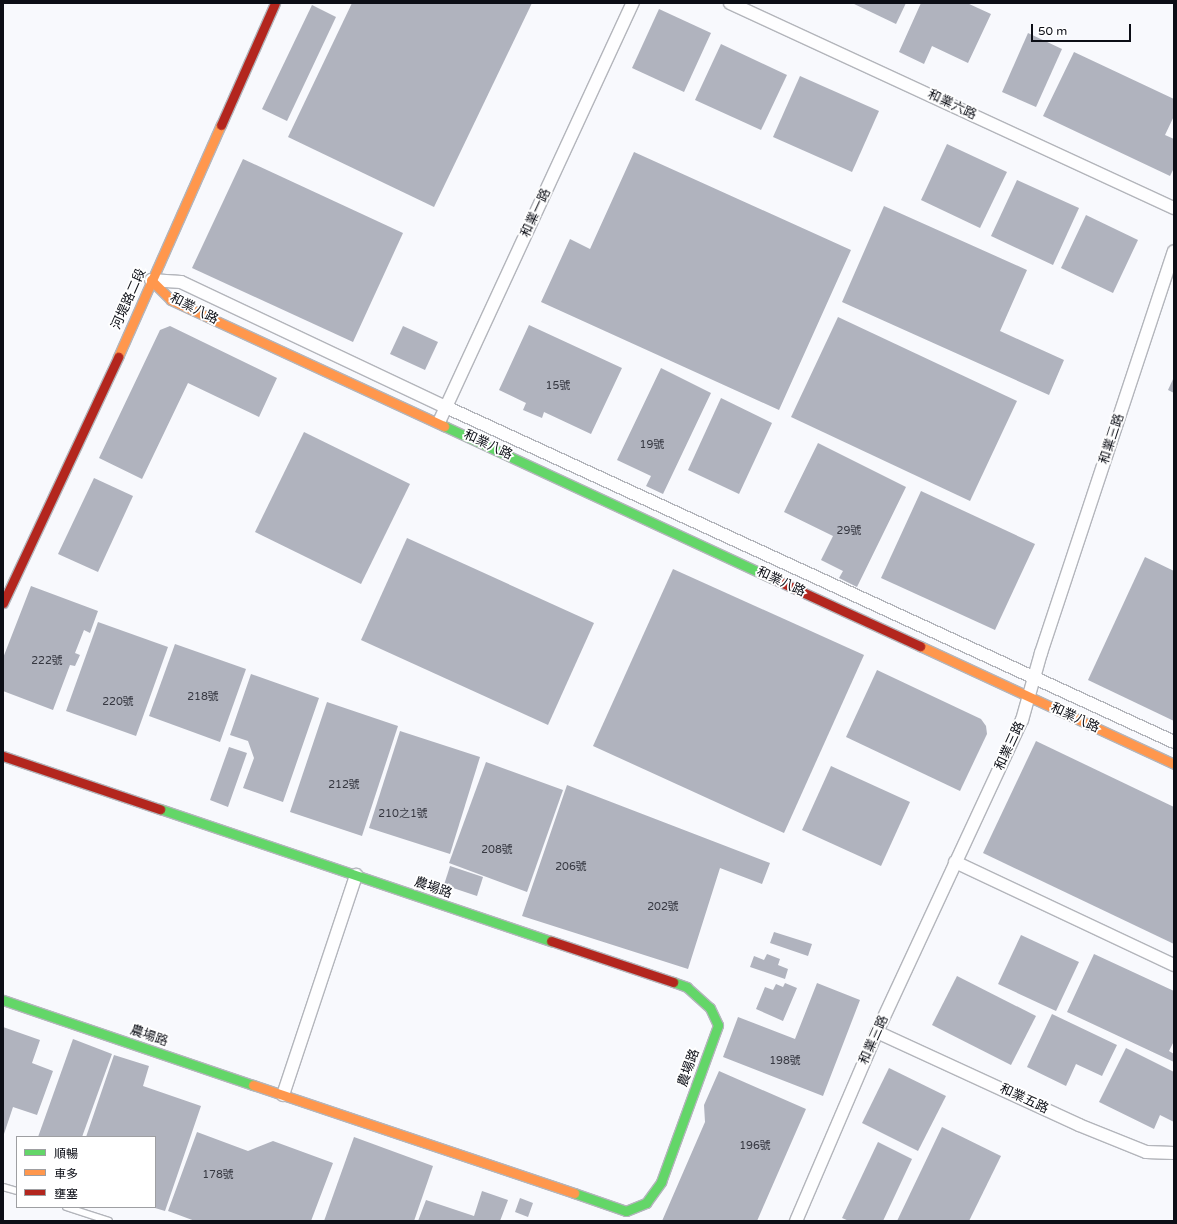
<!DOCTYPE html>
<html>
<head>
<meta charset="utf-8">
<style>
  body { margin:0 }
  #map { position:relative; width:1177px; height:1224px; overflow:hidden; background:#f8f9fd; font-family:"Varela Round","Noto Sans TC",sans-serif }
  div>[style] { position:absolute }
  .building>* { inset:0; background:#b0b3be }
  .roads { filter:drop-shadow(1px 0 #b3b5bb) drop-shadow(-1px 0 #b3b5bb) drop-shadow(0 1px #b3b5bb) drop-shadow(0 -1px #b3b5bb) }
  .lane>* { height:6px; margin:-3px; padding:0 3px; transform-origin:3px; border-radius:3px; background:#fefeff }
  .street>* { height:12px; margin:-6px; padding:0 6px; transform-origin:6px; border-radius:6px; background:#fefeff }
  .fast>* { height:9px; margin:-4.5px; padding:0 4.5px; transform-origin:4.5px; border-radius:4.5px; background:#63d668 }
  .slow>* { height:9px; margin:-4.5px; padding:0 4.5px; transform-origin:4.5px; border-radius:4.5px; background:#ff974d }
  .jam>* { height:9px; margin:-4.5px; padding:0 4.5px; transform-origin:4.5px; border-radius:4.5px; background:#b3261e }
  span { translate:-50% -50%; white-space:nowrap; text-align:center; line-height:1.15; -webkit-text-stroke:3.5px #fff; paint-order:stroke }
  .number-label { font-size:11px; color:#353740 }
  .number-label span { -webkit-text-stroke-width:0 }
  .street-label { font-size:13px; color:#0c0e16 }
  .frame { position:absolute; inset:0; border:4px solid #0c0e16; pointer-events:none }
  .legend { position:absolute; left:16px; top:1136px; width:140px; height:72px; box-sizing:border-box; background:#fff; border:1px solid #9e9fa2; margin:0; padding:5px 7px; list-style:none; font-size:12px; color:#0c0e16 }
  .legend li { display:flex; align-items:center; gap:8px; height:20px }
  .legend b { width:20px; border:1px solid #9e9fa2 }
  .scale { position:absolute; left:1031px; top:24px; width:100px; height:18px; box-sizing:border-box; border:2px solid #0c0e16; border-top:0; padding-left:5px; font-size:12px; line-height:14px; white-space:nowrap; color:#0c0e16; -webkit-text-stroke:3px #fff; paint-order:stroke }
</style>
</head>
<body>
<div id="map">
  <div class="building">
    <i style="clip-path:polygon(352px 3px,532px 3px,434px 207px,288px 137px)"></i>
    <i style="clip-path:polygon(852px 3px,906px 3px,896px 24px)"></i>
    <i style="clip-path:polygon(921px 3px,967px 3px,991px 14px,968px 63px,932px 46px,924px 64px,899px 52px)"></i>
    <i style="clip-path:polygon(312px 5px,336px 17px,287px 121px,262px 109px)"></i>
    <i style="clip-path:polygon(659px 9px,711px 33px,684px 92px,632px 68px)"></i>
    <i style="clip-path:polygon(1028px 33px,1062px 49px,1036px 107px,1002px 92px)"></i>
    <i style="clip-path:polygon(721px 44px,787px 75px,761px 130px,695px 100px)"></i>
    <i style="clip-path:polygon(1074px 52px,1174px 99px,1174px 116px,1165px 135px,1174px 139px,1174px 168px,1170px 176px,1043px 116px)"></i>
    <i style="clip-path:polygon(800px 76px,879px 111px,852px 172px,773px 137px)"></i>
    <i style="clip-path:polygon(947px 144px,1007px 172px,980px 228px,921px 200px)"></i>
    <i style="clip-path:polygon(634px 152px,851px 250px,779px 410px,541px 302px,570px 239px,590px 249px)"></i>
    <i style="clip-path:polygon(243px 159px,403px 233px,353px 342px,192px 268px)"></i>
    <i style="clip-path:polygon(1017px 180px,1079px 208px,1053px 265px,991px 236px)"></i>
    <i style="clip-path:polygon(884px 206px,1027px 270px,1000px 331px,1064px 360px,1049px 395px,842px 302px)"></i>
    <i style="clip-path:polygon(1086px 215px,1138px 240px,1113px 293px,1061px 268px)"></i>
    <i style="clip-path:polygon(838px 317px,1017px 401px,970px 501px,791px 417px)"></i>
    <i style="clip-path:polygon(529px 325px,622px 368px,591px 434px,544px 412px,542px 418px,523px 410px,526px 403px,499px 390px)"></i>
    <i style="clip-path:polygon(170px 326px,277px 378px,259px 417px,188px 383px,142px 479px,99px 458px,160px 330px)"></i>
    <i style="clip-path:polygon(403px 326px,438px 342px,425px 370px,390px 354px)"></i>
    <i style="clip-path:polygon(661px 368px,711px 393px,663px 494px,646px 486px,651px 476px,617px 460px)"></i>
    <i style="clip-path:polygon(1174px 377px,1174px 393px,1168px 390px)"></i>
    <i style="clip-path:polygon(721px 398px,772px 423px,739px 494px,688px 470px)"></i>
    <i style="clip-path:polygon(304px 432px,410px 484px,361px 584px,255px 532px)"></i>
    <i style="clip-path:polygon(818px 443px,906px 487px,857px 587px,839px 578px,843px 571px,821px 560px,833px 536px,784px 512px)"></i>
    <i style="clip-path:polygon(94px 478px,133px 496px,98px 572px,58px 554px)"></i>
    <i style="clip-path:polygon(921px 491px,1035px 544px,995px 630px,881px 578px)"></i>
    <i style="clip-path:polygon(407px 538px,594px 623px,548px 725px,361px 640px)"></i>
    <i style="clip-path:polygon(1145px 557px,1174px 571px,1174px 721px,1088px 680px)"></i>
    <i style="clip-path:polygon(673px 569px,864px 655px,784px 833px,593px 746px)"></i>
    <i style="clip-path:polygon(31px 586px,98px 611px,90px 633px,84px 630px,75px 653px,80px 655px,75px 666px,70px 665px,53px 710px,3px 691px,3px 658px)"></i>
    <i style="clip-path:polygon(98px 622px,168px 647px,136px 736px,66px 711px)"></i>
    <i style="clip-path:polygon(175px 644px,246px 669px,220px 742px,149px 716px)"></i>
    <i style="clip-path:polygon(877px 670px,981px 719px,986px 726px,987px 734px,960px 791px,846px 737px)"></i>
    <i style="clip-path:polygon(251px 674px,319px 698px,283px 802px,243px 788px,254px 758px,248px 741px,230px 735px)"></i>
    <i style="clip-path:polygon(327px 702px,398px 726px,362px 836px,290px 812px)"></i>
    <i style="clip-path:polygon(400px 731px,480px 757px,450px 854px,369px 828px)"></i>
    <i style="clip-path:polygon(1036px 741px,1174px 807px,1174px 944px,983px 853px)"></i>
    <i style="clip-path:polygon(229px 747px,247px 753px,228px 807px,210px 800px)"></i>
    <i style="clip-path:polygon(486px 762px,563px 790px,527px 892px,449px 863px)"></i>
    <i style="clip-path:polygon(831px 766px,910px 802px,881px 866px,802px 830px)"></i>
    <i style="clip-path:polygon(567px 785px,770px 863px,762px 884px,720px 868px,688px 969px,522px 916px)"></i>
    <i style="clip-path:polygon(450px 866px,483px 877px,477px 896px,444px 885px)"></i>
    <i style="clip-path:polygon(774px 932px,812px 944px,808px 956px,770px 943px)"></i>
    <i style="clip-path:polygon(1021px 935px,1079px 962px,1056px 1011px,998px 984px)"></i>
    <i style="clip-path:polygon(767px 954px,780px 959px,778px 965px,788px 969px,785px 979px,750px 967px,754px 956px,764px 960px)"></i>
    <i style="clip-path:polygon(1094px 954px,1174px 991px,1174px 1041px,1169px 1051px,1174px 1054px,1174px 1062px,1067px 1012px)"></i>
    <i style="clip-path:polygon(957px 976px,1036px 1016px,1011px 1065px,932px 1025px)"></i>
    <i style="clip-path:polygon(785px 983px,797px 988px,783px 1021px,756px 1009px,765px 987px,773px 990px,776px 984px,783px 987px)"></i>
    <i style="clip-path:polygon(817px 983px,860px 1000px,823px 1096px,723px 1057px,738px 1017px,795px 1039px)"></i>
    <i style="clip-path:polygon(1052px 1014px,1117px 1045px,1102px 1076px,1076px 1064px,1066px 1086px,1027px 1067px)"></i>
    <i style="clip-path:polygon(3px 1027px,40px 1040px,32px 1063px,53px 1071px,37px 1115px,13px 1107px,3px 1137px)"></i>
    <i style="clip-path:polygon(73px 1039px,112px 1054px,82px 1137px,38px 1137px)"></i>
    <i style="clip-path:polygon(1126px 1048px,1174px 1072px,1174px 1122px,1160px 1115px,1154px 1129px,1099px 1102px)"></i>
    <i style="clip-path:polygon(114px 1055px,149px 1066px,143px 1086px,201px 1106px,165px 1211px,155px 1208px,155px 1137px,86px 1137px)"></i>
    <i style="clip-path:polygon(889px 1068px,946px 1096px,918px 1151px,862px 1123px)"></i>
    <i style="clip-path:polygon(719px 1071px,806px 1109px,757px 1221px,662px 1221px,705px 1122px,704px 1105px)"></i>
    <i style="clip-path:polygon(942px 1127px,1001px 1156px,969px 1221px,897px 1221px)"></i>
    <i style="clip-path:polygon(197px 1132px,248px 1151px,273px 1141px,333px 1163px,311px 1221px,195px 1221px,168px 1211px)"></i>
    <i style="clip-path:polygon(354px 1137px,433px 1166px,414px 1221px,324px 1221px)"></i>
    <i style="clip-path:polygon(878px 1142px,912px 1159px,883px 1221px,849px 1221px,842px 1218px)"></i>
    <i style="clip-path:polygon(482px 1191px,508px 1200px,500px 1221px,418px 1221px,426px 1200px,474px 1216px)"></i>
    <i style="clip-path:polygon(520px 1198px,533px 1203px,528px 1217px,515px 1212px)"></i>
  </div>
  <div class="roads">
    <div class="lane">
      <i style="left:3px;top:1187px;width:15px;rotate:16deg"></i>
      <i style="left:66px;top:1207px;width:45px;rotate:18deg"></i>
    </div>
    <div class="street">
      <i style="left:730px;top:3px;width:489px;rotate:24.8deg"></i>
      <i style="left:151px;top:280px;width:30px;rotate:4deg"></i>
      <i style="left:181px;top:282px;width:293px;rotate:25.3deg"></i>
      <i style="left:446px;top:407px;width:801px;rotate:24.71deg"></i>
      <i style="left:439px;top:422px;width:462px;rotate:-65.2deg"></i>
      <i style="left:955px;top:862px;width:242px;rotate:25.2deg"></i>
      <i style="left:877px;top:1032px;width:222px;rotate:24.7deg"></i>
      <i style="left:1079px;top:1125px;width:72px;rotate:21.9deg"></i>
      <i style="left:1146px;top:1152px;width:28px;rotate:2deg"></i>
      <i style="left:283px;top:1095px;width:232px;rotate:-71.6deg"></i>
      <i style="left:796px;top:1221px;width:206px;rotate:-66.8deg"></i>
      <i style="left:877px;top:1032px;width:344px;rotate:-65.1deg"></i>
      <i style="left:1022px;top:720px;width:70px;rotate:-74.2deg"></i>
      <i style="left:1041px;top:653px;width:423px;rotate:-71.7deg"></i>
    </div>
    <div class="fast">
      <i style="left:444px;top:426px;width:364px;rotate:24.9deg"></i>
      <i style="left:160px;top:809px;width:413px;rotate:18.7deg"></i>
      <i style="left:3px;top:1000px;width:264px;rotate:18.8deg"></i>
      <i style="left:574px;top:1193px;width:55px;rotate:19.1deg"></i>
      <i style="left:626px;top:1211px;width:22px;rotate:-22deg"></i>
      <i style="left:646px;top:1203px;width:26px;rotate:-54deg"></i>
      <i style="left:661px;top:1182px;width:167px;rotate:-70deg"></i>
      <i style="left:718px;top:1025px;width:19px;rotate:-115deg"></i>
      <i style="left:710px;top:1008px;width:31px;rotate:-138deg"></i>
      <i style="left:687px;top:987px;width:15px;rotate:-160deg"></i>
    </div>
    <div class="slow">
      <i style="left:151px;top:280px;width:28px;rotate:45deg"></i>
      <i style="left:171px;top:300px;width:301px;rotate:24.8deg"></i>
      <i style="left:118px;top:357px;width:254px;rotate:-66.1deg"></i>
      <i style="left:920px;top:646px;width:280px;rotate:24.9deg"></i>
      <i style="left:253px;top:1085px;width:339px;rotate:18.6deg"></i>
    </div>
    <div class="jam">
      <i style="left:221px;top:125px;width:133px;rotate:-66.1deg"></i>
      <i style="left:774px;top:579px;width:161px;rotate:24.7deg"></i>
      <i style="left:3px;top:603px;width:272px;rotate:-64.9deg"></i>
      <i style="left:3px;top:756px;width:166px;rotate:18.7deg"></i>
      <i style="left:551px;top:941px;width:129px;rotate:18.6deg"></i>
    </div>
  </div>
  <div class="number-label">
    <span style="left:558px;top:386px">15號</span>
    <span style="left:652px;top:445px">19號</span>
    <span style="left:849px;top:531px">29號</span>
    <span style="left:47px;top:661px">222號</span>
    <span style="left:203px;top:697px">218號</span>
    <span style="left:118px;top:702px">220號</span>
    <span style="left:344px;top:785px">212號</span>
    <span style="left:403px;top:814px">210之1號</span>
    <span style="left:497px;top:850px">208號</span>
    <span style="left:571px;top:867px">206號</span>
    <span style="left:663px;top:907px">202號</span>
    <span style="left:785px;top:1061px">198號</span>
    <span style="left:755px;top:1146px">196號</span>
    <span style="left:218px;top:1175px">178號</span>
  </div>
  <div class="street-label">
    <span style="left:952px;top:105px;rotate:25deg">和業六路</span>
    <span style="left:536px;top:213px;rotate:-65deg">和業一路</span>
    <span style="left:129px;top:299px;rotate:-66deg">河堤路二段</span>
    <span style="left:194px;top:309px;rotate:27deg">和業八路</span>
    <span style="left:1112px;top:439px;rotate:-72deg">和業三路</span>
    <span style="left:488px;top:445px;rotate:25deg">和業八路</span>
    <span style="left:781px;top:582px;rotate:25deg">和業八路</span>
    <span style="left:1075px;top:718px;rotate:25deg">和業八路</span>
    <span style="left:1010px;top:746px;rotate:-65deg">和業三路</span>
    <span style="left:433px;top:888px;rotate:19deg">農場路</span>
    <span style="left:149px;top:1036px;rotate:19deg">農場路</span>
    <span style="left:874px;top:1040px;rotate:-66deg">和業三路</span>
    <span style="left:689px;top:1068px;rotate:-70deg">農場路</span>
    <span style="left:1024px;top:1099px;rotate:25deg">和業五路</span>
  </div>
  <div class="frame"></div>
  <ul class="legend">
  <li><b style="height:5px;background:#63d668"></b>順暢</li>
  <li><b style="height:5px;background:#ff974d"></b>車多</li>
  <li><b style="height:5px;background:#b3261e"></b>壅塞</li>
  </ul>
  <div class="scale">50 m</div>
</div>
</body>
</html>
